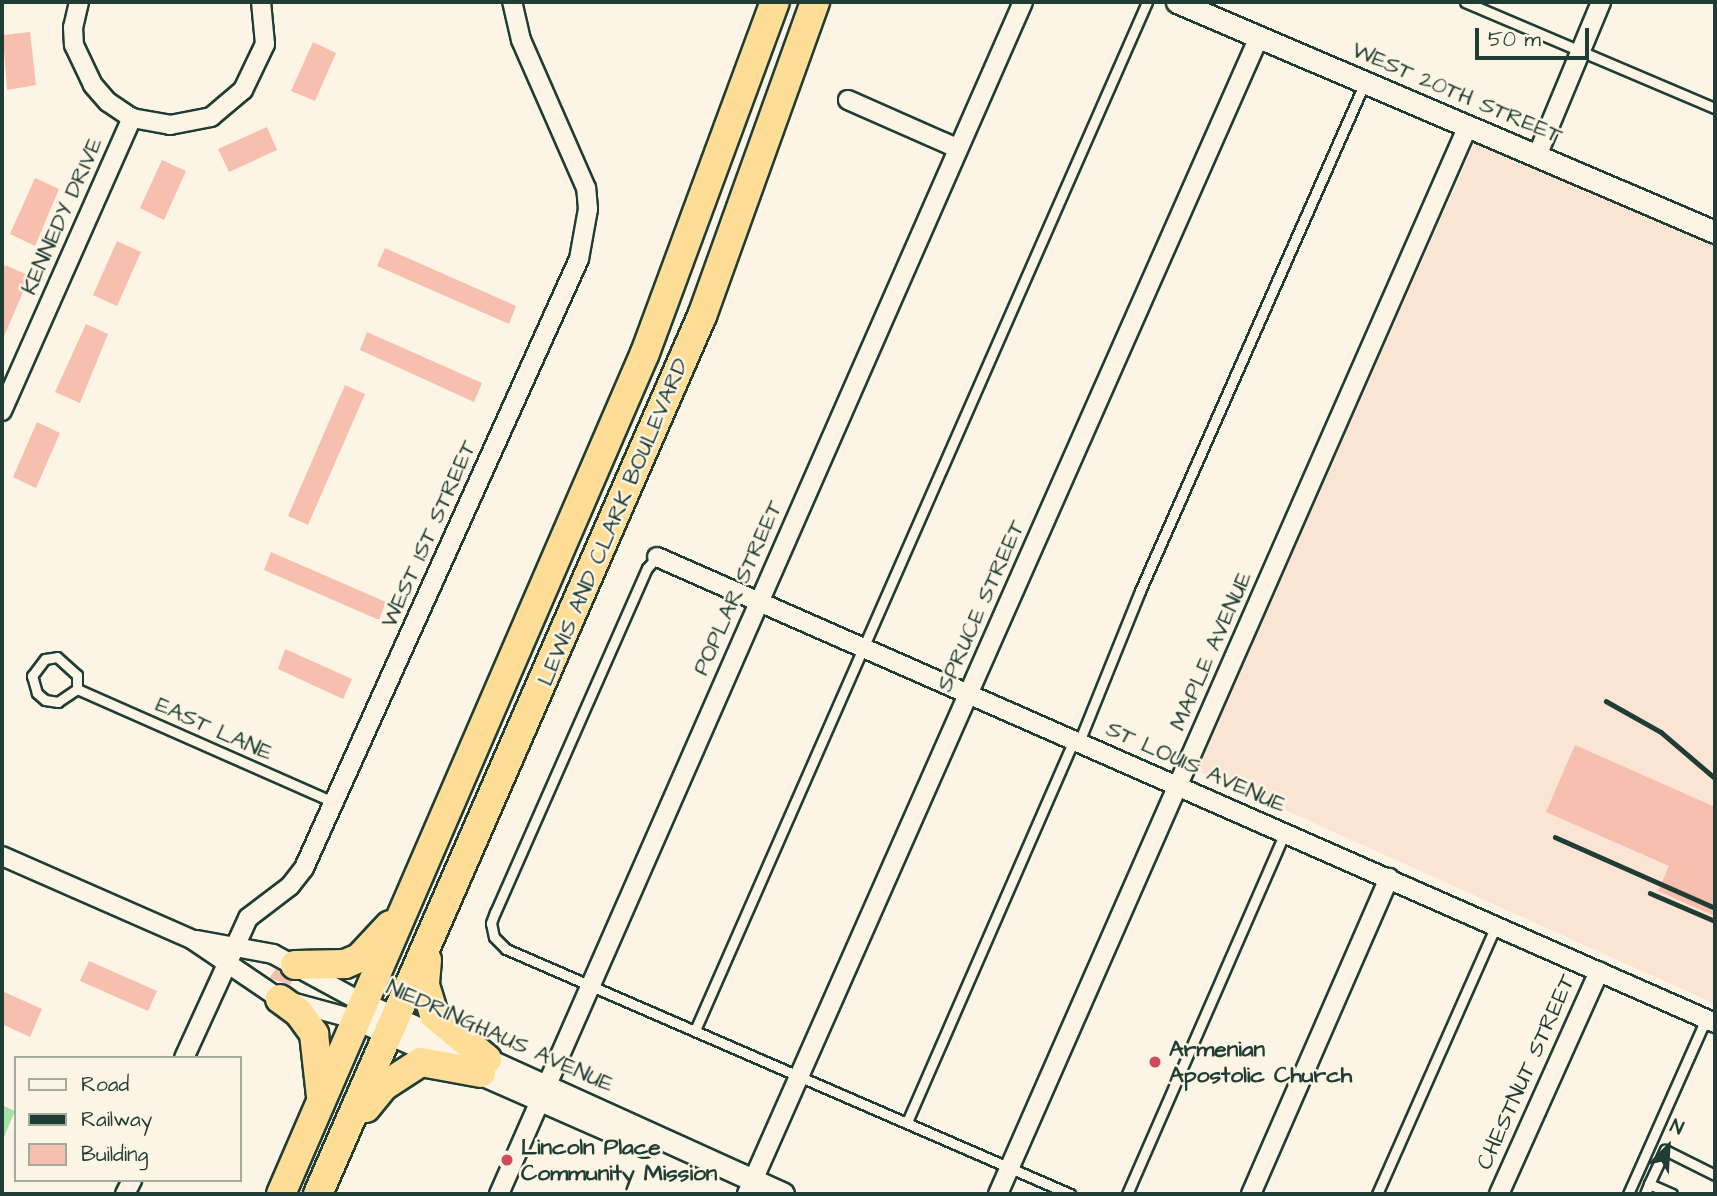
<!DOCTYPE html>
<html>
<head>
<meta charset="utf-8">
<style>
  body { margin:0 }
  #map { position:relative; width:1717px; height:1196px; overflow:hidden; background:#fcf5e5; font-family:"Architects Daughter",sans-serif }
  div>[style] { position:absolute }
  .built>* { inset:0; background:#fae5d4 }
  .green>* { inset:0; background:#a7e1a6 }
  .building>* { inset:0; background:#f7bfad }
  .roads { filter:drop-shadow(2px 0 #1f3d34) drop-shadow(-2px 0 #1f3d34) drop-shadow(0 2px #1f3d34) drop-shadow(0 -2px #1f3d34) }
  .service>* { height:9px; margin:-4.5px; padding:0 4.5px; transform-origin:4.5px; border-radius:4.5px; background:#fcf5e5 }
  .minor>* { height:18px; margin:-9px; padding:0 9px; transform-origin:9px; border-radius:9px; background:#fcf5e5 }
  .tertiary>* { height:21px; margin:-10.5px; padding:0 10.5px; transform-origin:10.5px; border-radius:10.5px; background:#fcf5e5 }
  .trunk>* { height:28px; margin:-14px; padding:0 14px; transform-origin:14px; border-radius:14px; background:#fede96 }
  .rail>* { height:4.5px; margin:-2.25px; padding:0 2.25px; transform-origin:2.25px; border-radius:2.25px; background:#1f3d34 }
  .dots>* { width:19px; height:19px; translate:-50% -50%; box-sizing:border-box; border:4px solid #fcf5e5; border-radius:50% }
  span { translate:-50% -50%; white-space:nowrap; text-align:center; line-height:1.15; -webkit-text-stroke:5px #fcf5e5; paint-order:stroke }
  .street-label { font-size:23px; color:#1f3d34 }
  .poi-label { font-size:23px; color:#1f3d34; font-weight:700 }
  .left { translate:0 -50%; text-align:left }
  .frame { position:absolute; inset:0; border:4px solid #1f3d34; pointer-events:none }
  .legend { position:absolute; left:14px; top:1056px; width:228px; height:126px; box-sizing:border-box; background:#fcf5e5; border:2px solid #a4ab9e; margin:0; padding:9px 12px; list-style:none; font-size:21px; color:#1f3d34 }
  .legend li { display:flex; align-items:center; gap:14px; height:35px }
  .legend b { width:35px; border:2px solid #a4ab9e }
  .north { position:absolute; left:1633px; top:1112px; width:70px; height:70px; -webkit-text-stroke:5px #fcf5e5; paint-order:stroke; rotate:24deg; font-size:19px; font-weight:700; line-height:28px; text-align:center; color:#1f3d34 }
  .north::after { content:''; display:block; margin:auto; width:24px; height:32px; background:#1f3d34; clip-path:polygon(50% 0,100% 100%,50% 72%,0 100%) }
  .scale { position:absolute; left:1475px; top:28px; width:114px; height:32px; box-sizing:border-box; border:4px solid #1f3d34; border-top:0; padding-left:9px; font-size:21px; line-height:24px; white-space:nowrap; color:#1f3d34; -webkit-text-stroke:5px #fcf5e5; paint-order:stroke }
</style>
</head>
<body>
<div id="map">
  <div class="built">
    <i style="clip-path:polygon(1475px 142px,1715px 244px,1715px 1004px,1196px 770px)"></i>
  </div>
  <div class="green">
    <i style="clip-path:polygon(2px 1105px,15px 1111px,2px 1142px)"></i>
  </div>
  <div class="building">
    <i style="clip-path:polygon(30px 32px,36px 85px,7px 90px,3px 35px)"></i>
    <i style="clip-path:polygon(313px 42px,336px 53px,315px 101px,291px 91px)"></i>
    <i style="clip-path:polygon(267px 127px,277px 150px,229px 172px,218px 149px)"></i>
    <i style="clip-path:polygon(162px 160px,186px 171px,164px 220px,140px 208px)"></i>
    <i style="clip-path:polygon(35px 178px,59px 189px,35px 246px,10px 234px)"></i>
    <i style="clip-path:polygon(117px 241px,141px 252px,117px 306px,93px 295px)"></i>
    <i style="clip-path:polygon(385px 248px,516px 306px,509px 324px,377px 266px)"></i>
    <i style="clip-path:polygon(5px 265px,30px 276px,2px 341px,2px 272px)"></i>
    <i style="clip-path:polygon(86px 324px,108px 334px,80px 403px,55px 392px)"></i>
    <i style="clip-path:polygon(367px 332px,482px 383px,474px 402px,360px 350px)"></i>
    <i style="clip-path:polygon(345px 385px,365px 394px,308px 525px,288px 516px)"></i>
    <i style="clip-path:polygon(37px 422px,60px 433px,36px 488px,13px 477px)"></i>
    <i style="clip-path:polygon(271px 552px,386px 602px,379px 620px,264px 570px)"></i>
    <i style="clip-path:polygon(285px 649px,352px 679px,343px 699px,278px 669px)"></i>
    <i style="clip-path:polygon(1575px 745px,1715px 807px,1715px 916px,1658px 891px,1669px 866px,1546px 812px)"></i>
    <i style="clip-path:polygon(89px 961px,157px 991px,148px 1011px,80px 981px)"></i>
    <i style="clip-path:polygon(276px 969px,292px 981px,290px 985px,269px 978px)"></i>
    <i style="clip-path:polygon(2px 991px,42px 1009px,30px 1037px,2px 1024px)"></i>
  </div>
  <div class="roads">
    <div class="service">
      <i style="left:1465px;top:2px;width:272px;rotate:23deg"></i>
      <i style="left:657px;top:557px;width:15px;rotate:132deg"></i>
      <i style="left:647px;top:568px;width:376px;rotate:113.8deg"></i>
      <i style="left:495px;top:912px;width:12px;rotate:110deg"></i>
      <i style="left:491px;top:923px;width:14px;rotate:78deg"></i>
      <i style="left:494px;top:937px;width:17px;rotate:45deg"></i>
      <i style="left:506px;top:949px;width:615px;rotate:23.48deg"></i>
      <i style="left:77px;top:689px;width:23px;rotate:146deg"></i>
      <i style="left:58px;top:702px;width:13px;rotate:-171deg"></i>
      <i style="left:45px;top:700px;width:11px;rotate:-139deg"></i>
      <i style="left:37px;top:693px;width:18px;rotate:-106deg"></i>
      <i style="left:32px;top:676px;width:21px;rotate:-53deg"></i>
      <i style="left:45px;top:659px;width:12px;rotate:-9deg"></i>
      <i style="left:57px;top:657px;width:27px;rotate:42deg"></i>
      <i style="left:77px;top:675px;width:14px;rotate:90deg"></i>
      <i style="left:77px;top:689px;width:282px;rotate:23.8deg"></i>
      <i style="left:1079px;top:742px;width:163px;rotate:-68deg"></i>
      <i style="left:1140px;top:591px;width:557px;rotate:-66.15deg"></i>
      <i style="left:696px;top:1028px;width:1121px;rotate:-66.27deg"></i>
      <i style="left:907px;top:1122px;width:418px;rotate:-66.4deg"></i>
      <i style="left:1649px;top:1184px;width:38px;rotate:-65deg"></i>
      <i style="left:1665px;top:1150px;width:56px;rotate:26.6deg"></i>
      <i style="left:1127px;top:1194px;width:394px;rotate:-66.4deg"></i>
      <i style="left:1377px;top:1194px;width:294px;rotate:-66.1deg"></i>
      <i style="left:1628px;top:1194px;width:192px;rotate:-66deg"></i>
      <i style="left:1645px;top:1194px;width:11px;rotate:-68deg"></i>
      <i style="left:1649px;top:1184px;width:25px;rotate:23deg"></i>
    </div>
    <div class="minor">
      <i style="left:79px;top:2px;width:26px;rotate:103deg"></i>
      <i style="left:73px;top:27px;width:18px;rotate:87deg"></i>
      <i style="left:74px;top:45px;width:44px;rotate:64.6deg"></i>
      <i style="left:93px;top:85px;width:23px;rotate:49deg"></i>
      <i style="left:108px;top:102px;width:29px;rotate:34deg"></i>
      <i style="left:132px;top:118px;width:39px;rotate:10deg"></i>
      <i style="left:170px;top:125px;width:42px;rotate:-11deg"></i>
      <i style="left:211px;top:117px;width:42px;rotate:-40.2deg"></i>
      <i style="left:243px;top:90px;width:51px;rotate:-64.4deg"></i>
      <i style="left:265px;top:44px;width:42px;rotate:-95.4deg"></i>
      <i style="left:848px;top:100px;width:119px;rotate:23.8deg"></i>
      <i style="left:1537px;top:156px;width:167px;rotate:-67.4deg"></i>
      <i style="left:2px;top:411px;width:321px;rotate:-66.1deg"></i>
      <i style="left:657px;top:557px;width:1156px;rotate:23.77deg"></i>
      <i style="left:2px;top:856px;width:209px;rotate:23.7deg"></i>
      <i style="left:193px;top:940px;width:105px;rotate:34.1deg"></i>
      <i style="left:280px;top:999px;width:81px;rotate:15.1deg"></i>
      <i style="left:197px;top:940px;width:77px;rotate:10.4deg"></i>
      <i style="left:273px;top:954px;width:105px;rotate:28.5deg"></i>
      <i style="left:184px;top:1058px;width:154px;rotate:-65.4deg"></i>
      <i style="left:248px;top:918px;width:53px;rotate:-37.3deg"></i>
      <i style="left:290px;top:886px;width:23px;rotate:-52deg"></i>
      <i style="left:304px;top:868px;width:668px;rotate:-65.7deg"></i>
      <i style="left:579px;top:259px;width:51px;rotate:-79.8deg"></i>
      <i style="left:588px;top:209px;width:21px;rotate:-95deg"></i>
      <i style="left:586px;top:188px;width:162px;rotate:-113.7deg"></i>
      <i style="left:521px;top:40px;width:39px;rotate:-103deg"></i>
      <i style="left:125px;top:1194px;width:16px;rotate:-63deg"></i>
      <i style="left:499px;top:1194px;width:1302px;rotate:-66.27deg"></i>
      <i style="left:747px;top:1194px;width:1265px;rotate:-66.13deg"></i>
      <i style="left:998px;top:1194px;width:1167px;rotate:-66.25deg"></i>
      <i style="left:1251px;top:1194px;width:345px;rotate:-66.4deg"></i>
      <i style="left:1499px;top:1194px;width:244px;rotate:-65.8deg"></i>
    </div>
    <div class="tertiary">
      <i style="left:1177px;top:2px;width:585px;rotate:23.15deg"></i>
      <i style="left:365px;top:1004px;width:459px;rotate:24.4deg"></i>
      <i style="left:358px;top:1020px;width:313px;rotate:23.7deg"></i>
    </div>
    <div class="trunk">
      <i style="left:427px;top:960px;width:25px;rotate:95deg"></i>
      <i style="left:425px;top:985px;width:31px;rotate:73deg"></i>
      <i style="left:434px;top:1015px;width:69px;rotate:39.7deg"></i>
      <i style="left:295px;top:965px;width:50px;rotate:-1.1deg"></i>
      <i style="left:345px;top:964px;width:15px;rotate:-23deg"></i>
      <i style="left:359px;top:958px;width:45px;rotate:-46.8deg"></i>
      <i style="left:280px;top:999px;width:24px;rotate:36deg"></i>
      <i style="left:299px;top:1013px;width:26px;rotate:54deg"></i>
      <i style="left:314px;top:1034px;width:62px;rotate:83.6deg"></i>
      <i style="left:366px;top:1108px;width:28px;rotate:-51deg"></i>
      <i style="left:384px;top:1086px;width:44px;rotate:-33deg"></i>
      <i style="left:421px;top:1062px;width:61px;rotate:10.4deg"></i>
      <i style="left:281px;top:1194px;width:916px;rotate:-66.6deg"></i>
      <i style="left:645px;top:353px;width:374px;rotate:-69.7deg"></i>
      <i style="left:318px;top:1194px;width:958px;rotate:-66.38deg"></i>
      <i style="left:702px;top:316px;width:334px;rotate:-70.2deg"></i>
    </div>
  </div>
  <div class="rail">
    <i style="left:1606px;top:701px;width:63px;rotate:29.4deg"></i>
    <i style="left:1661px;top:732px;width:71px;rotate:40.4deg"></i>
    <i style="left:1555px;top:837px;width:175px;rotate:23.9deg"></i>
    <i style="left:1650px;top:893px;width:71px;rotate:23.3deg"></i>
  </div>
  <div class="dots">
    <i style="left:1155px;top:1062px;background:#d1495b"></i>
    <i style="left:507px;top:1160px;background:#d1495b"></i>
  </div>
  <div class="street-label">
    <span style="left:1457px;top:93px;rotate:23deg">WEST 20TH STREET</span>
    <span style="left:62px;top:216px;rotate:-66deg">KENNEDY DRIVE</span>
    <span style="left:613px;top:522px;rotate:-67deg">LEWIS AND CLARK BOULEVARD</span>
    <span style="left:429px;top:534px;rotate:-66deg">WEST 1ST STREET</span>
    <span style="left:738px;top:588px;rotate:-66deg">POPLAR STREET</span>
    <span style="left:981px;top:606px;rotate:-66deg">SPRUCE STREET</span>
    <span style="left:1211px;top:651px;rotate:-66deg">MAPLE AVENUE</span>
    <span style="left:214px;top:729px;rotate:24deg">EAST LANE</span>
    <span style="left:1196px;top:767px;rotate:24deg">ST LOUIS AVENUE</span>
    <span style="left:500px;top:1036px;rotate:24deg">NIEDRINGHAUS AVENUE</span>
    <span style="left:1526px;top:1072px;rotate:-66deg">CHESTNUT STREET</span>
  </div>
  <div class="poi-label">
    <span class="left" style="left:1169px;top:1062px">Armenian<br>Apostolic Church</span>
    <span class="left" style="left:521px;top:1160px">Lincoln Place<br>Community Mission</span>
  </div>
  <div class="frame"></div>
  <ul class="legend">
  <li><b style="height:9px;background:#fcf5e5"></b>Road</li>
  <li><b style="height:9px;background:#1f3d34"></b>Railway</li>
  <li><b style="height:19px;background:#f7bfad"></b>Building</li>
  </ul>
  <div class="north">N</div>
  <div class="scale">50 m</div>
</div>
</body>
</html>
